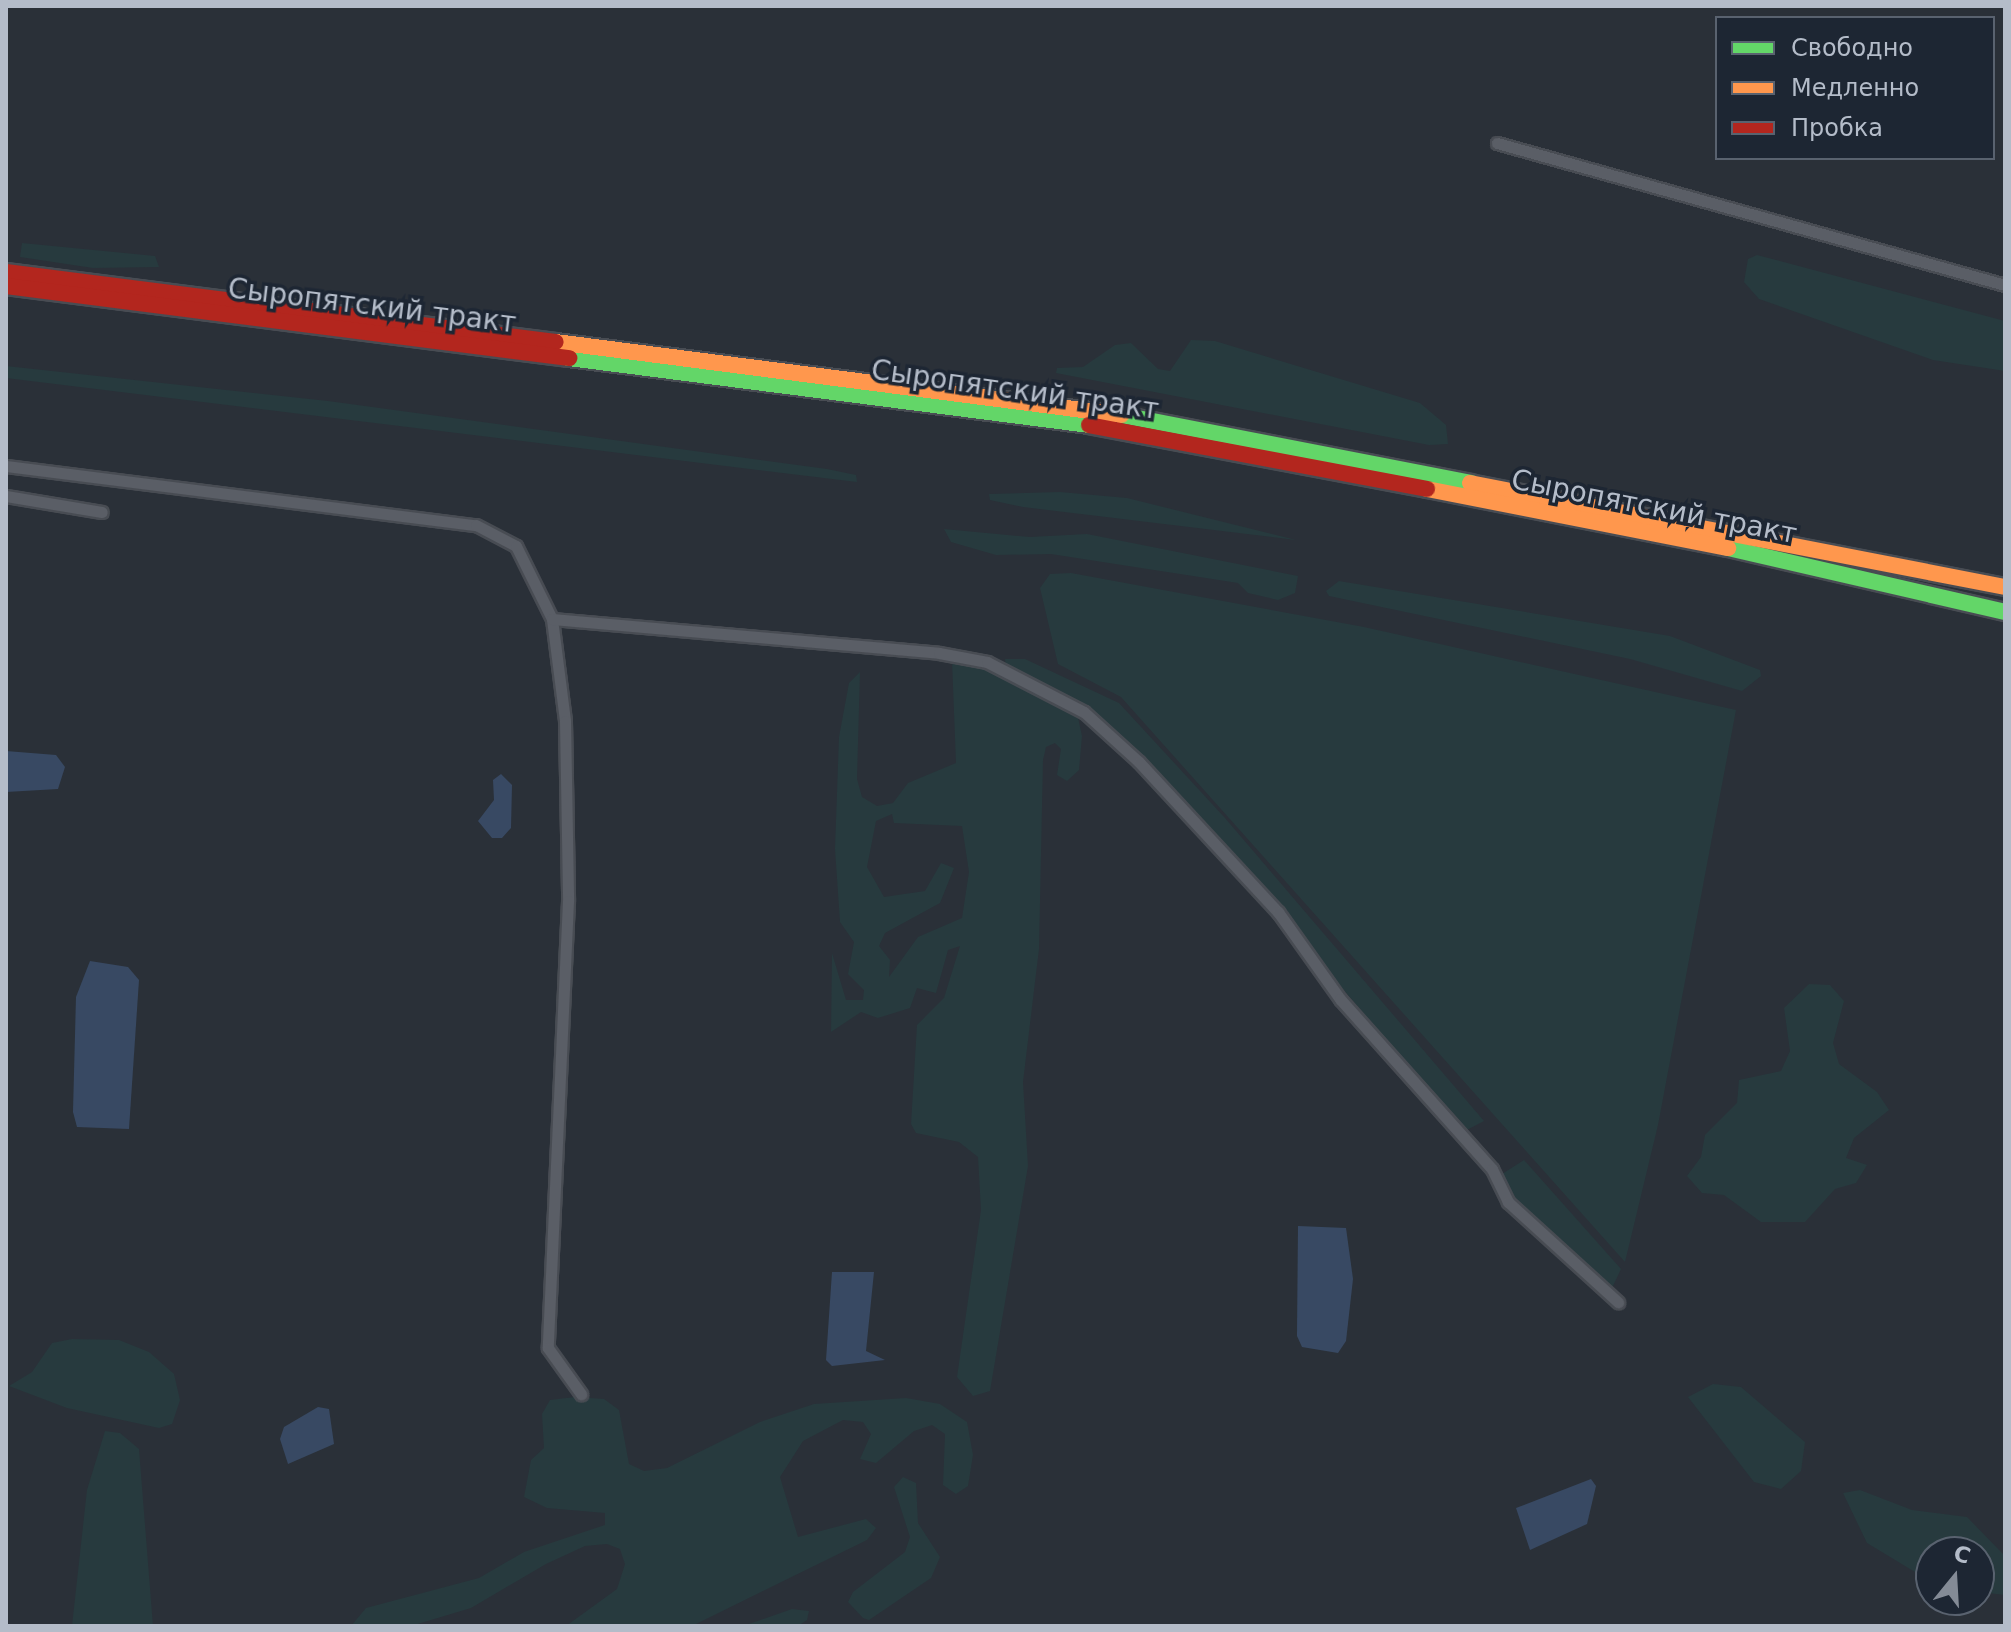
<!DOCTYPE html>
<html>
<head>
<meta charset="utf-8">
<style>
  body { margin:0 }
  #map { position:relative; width:2011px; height:1632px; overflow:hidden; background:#2a3038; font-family:"DejaVu Sans",sans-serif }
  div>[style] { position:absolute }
  .green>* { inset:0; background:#273a3e }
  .water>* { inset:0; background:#384963 }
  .roads { filter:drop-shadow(2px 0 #484c53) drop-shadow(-2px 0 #484c53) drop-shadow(0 2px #484c53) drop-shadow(0 -2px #484c53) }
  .street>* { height:11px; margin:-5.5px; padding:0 5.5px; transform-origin:5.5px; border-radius:5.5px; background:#5a5e66 }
  .fast>* { height:16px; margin:-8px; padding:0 8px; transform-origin:8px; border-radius:8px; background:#63d668 }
  .slow>* { height:16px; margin:-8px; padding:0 8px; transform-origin:8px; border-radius:8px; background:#ff974d }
  .jam>* { height:16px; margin:-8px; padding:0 8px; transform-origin:8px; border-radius:8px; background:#b3261e }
  span { translate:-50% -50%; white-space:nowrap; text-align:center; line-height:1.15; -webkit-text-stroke:7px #1d2633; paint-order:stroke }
  .street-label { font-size:28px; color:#b4bcc9 }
  .frame { position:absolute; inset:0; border:8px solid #b4bcc9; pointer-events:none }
  .legend { position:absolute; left:1715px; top:16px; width:280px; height:144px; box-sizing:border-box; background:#1d2633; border:2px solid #59626f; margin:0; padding:10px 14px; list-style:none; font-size:24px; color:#b4bcc9 }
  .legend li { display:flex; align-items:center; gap:16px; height:40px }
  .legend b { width:40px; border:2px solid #59626f }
  .north { position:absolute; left:1915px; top:1536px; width:80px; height:80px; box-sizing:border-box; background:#1d2633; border:2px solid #59626f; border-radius:50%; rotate:18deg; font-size:22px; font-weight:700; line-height:32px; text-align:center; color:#b4bcc9 }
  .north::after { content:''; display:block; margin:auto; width:28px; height:36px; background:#848b96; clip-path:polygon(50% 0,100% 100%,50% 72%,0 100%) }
</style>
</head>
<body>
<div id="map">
  <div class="green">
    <i style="clip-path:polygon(22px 243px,155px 256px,159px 267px,93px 268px,20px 257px)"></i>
    <i style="clip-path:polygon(1757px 255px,2005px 321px,2005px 371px,1933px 360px,1759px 299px,1744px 282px,1748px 259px)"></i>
    <i style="clip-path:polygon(1191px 340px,1215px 341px,1420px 403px,1446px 425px,1448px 444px,1429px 445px,1056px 373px,1057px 368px,1083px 367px,1115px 345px,1131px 343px,1158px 369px,1170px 371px)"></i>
    <i style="clip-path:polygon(6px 366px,328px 401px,827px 469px,856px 475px,857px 482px,6px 378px)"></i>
    <i style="clip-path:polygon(1060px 492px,1127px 498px,1296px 540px,1023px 507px,990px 500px,989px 494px)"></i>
    <i style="clip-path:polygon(944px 529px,1030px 537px,1087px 534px,1298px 576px,1295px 593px,1278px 600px,1248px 593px,1238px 583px,1051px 554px,996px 555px,951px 542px)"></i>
    <i style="clip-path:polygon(1071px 573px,1364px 627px,1736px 710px,1658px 1125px,1625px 1262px,1121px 697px,1058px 664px,1040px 588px,1050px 574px)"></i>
    <i style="clip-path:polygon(1339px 581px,1670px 636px,1760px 670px,1761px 676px,1742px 691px,1630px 659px,1329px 596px,1326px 591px)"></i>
    <i style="clip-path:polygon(1005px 659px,1025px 659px,1119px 703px,1225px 818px,1484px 1121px,1463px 1132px,1177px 791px,1077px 702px,1006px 667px)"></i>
    <i style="clip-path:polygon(evenodd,952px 661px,996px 672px,1077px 713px,1082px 736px,1079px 770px,1067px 781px,1057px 775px,1061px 749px,1055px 743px,1046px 747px,1043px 760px,1039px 949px,1023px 1082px,1028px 1166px,990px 1391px,973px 1396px,957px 1377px,981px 1210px,978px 1157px,959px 1142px,916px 1133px,911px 1124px,917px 1025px,944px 998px,960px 946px,948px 950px,936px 993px,917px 988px,910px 1008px,878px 1018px,861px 1012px,831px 1032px,832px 953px,846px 1000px,863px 1000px,864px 990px,848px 974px,854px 942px,840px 922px,835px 849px,839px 737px,849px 683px,860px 672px,857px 779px,862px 797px,877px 806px,893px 803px,908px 783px,956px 763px,952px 661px,892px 814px,894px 823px,962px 826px,969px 872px,962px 918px,918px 937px,889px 977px,890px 960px,879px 946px,885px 933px,940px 903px,954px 868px,941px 863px,925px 891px,884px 897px,867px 867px,876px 821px,892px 814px)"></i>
    <i style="clip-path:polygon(1809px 984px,1830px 985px,1844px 1001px,1833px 1043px,1839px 1064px,1877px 1092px,1889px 1110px,1854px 1138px,1846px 1158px,1867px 1165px,1856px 1183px,1835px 1189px,1805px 1222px,1761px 1222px,1724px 1195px,1702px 1193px,1687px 1176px,1701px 1157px,1705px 1135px,1737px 1103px,1739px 1080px,1781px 1071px,1790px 1051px,1784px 1008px)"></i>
    <i style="clip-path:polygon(1524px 1160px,1621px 1269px,1612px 1288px,1511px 1199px,1499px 1176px)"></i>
    <i style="clip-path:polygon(72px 1339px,119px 1340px,149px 1352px,174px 1374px,180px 1400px,172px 1424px,159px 1428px,67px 1408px,9px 1386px,32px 1372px,52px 1343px)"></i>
    <i style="clip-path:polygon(1713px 1384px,1741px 1387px,1805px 1442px,1801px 1471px,1781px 1489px,1754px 1482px,1688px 1397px)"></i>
    <i style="clip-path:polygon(575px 1397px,604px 1399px,619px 1410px,629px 1464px,644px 1471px,667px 1468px,760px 1422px,814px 1404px,906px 1398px,940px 1404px,967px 1422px,973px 1455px,968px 1486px,956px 1494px,943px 1485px,945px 1434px,932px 1425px,914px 1431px,876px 1463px,860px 1459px,871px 1434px,863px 1422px,843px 1420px,803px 1441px,780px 1477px,798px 1537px,866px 1519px,876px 1528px,867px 1540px,692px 1626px,566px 1626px,617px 1589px,625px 1564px,620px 1549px,607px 1544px,585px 1546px,546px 1564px,471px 1608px,411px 1626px,351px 1626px,366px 1608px,479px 1578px,524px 1552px,605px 1525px,605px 1513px,547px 1508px,524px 1497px,531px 1460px,544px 1448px,542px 1414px,550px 1400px)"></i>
    <i style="clip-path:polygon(105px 1431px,120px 1433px,139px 1449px,153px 1626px,72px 1626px,87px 1490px)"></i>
    <i style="clip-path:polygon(903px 1477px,916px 1483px,918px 1523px,940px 1557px,931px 1578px,869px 1620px,863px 1618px,848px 1602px,853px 1592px,905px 1552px,910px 1537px,894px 1487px)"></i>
    <i style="clip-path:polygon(1860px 1490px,1912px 1510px,1967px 1517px,2005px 1556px,2005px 1595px,1988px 1593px,1979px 1584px,1979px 1552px,1931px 1552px,1931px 1572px,1915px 1572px,1867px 1543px,1843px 1493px)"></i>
    <i style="clip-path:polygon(792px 1609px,809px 1611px,807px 1620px,798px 1626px,743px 1626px)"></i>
  </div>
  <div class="water">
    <i style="clip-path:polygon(6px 751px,56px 755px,65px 767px,58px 789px,6px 792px)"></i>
    <i style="clip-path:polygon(501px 774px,512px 785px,511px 828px,502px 838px,492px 838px,478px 821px,494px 800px,493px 780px)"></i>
    <i style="clip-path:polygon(90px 961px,128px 967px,139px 980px,129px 1129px,77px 1127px,73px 1112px,76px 997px)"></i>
    <i style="clip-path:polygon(1298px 1226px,1346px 1228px,1353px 1279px,1346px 1341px,1338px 1353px,1302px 1347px,1297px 1336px)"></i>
    <i style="clip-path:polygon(832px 1272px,874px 1272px,866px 1351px,885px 1360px,832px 1366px,826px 1360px)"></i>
    <i style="clip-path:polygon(318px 1407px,329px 1409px,334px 1444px,288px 1464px,280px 1439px,284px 1427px)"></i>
    <i style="clip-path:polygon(1591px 1479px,1596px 1486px,1587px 1524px,1530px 1550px,1516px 1508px)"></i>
  </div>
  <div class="roads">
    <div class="street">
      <i style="left:1497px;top:143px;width:527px;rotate:15.62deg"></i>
      <i style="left:6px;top:466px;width:474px;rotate:7.2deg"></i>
      <i style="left:476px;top:525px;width:45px;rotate:27.7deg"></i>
      <i style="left:516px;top:546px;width:81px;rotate:63.7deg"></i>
      <i style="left:552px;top:619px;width:103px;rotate:82.7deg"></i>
      <i style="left:565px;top:721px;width:180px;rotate:89deg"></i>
      <i style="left:568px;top:901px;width:447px;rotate:92.6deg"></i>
      <i style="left:548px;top:1348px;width:57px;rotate:54.3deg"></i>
      <i style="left:6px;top:496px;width:97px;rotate:9.5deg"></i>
      <i style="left:552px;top:619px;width:388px;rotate:5deg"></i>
      <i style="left:939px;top:653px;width:49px;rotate:10.6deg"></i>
      <i style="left:987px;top:662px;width:109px;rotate:27.3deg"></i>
      <i style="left:1084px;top:712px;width:74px;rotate:42.3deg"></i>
      <i style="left:1139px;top:762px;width:205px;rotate:47.2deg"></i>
      <i style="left:1278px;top:912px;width:107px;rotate:54.5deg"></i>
      <i style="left:1340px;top:999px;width:228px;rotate:48.2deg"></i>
      <i style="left:1492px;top:1169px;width:37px;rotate:64deg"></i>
      <i style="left:1508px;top:1202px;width:149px;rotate:42.3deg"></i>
    </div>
    <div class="fast">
      <i style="left:569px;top:358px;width:524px;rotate:7.34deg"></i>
      <i style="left:1121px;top:415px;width:356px;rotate:11deg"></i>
      <i style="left:1728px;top:548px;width:284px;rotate:13deg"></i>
    </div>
    <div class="slow">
      <i style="left:556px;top:342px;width:570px;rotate:7.36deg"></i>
      <i style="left:1470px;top:483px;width:545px;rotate:11deg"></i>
      <i style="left:1427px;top:489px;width:307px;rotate:11.1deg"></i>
    </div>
    <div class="jam">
      <i style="left:6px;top:272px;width:554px;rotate:7.25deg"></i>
      <i style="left:6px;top:286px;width:568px;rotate:7.29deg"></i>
      <i style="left:1089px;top:425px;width:344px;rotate:10.7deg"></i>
    </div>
  </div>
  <div class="street-label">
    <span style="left:372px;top:306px;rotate:7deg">Сыропятский тракт</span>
    <span style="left:1015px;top:390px;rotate:8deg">Сыропятский тракт</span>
    <span style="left:1654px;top:507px;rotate:11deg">Сыропятский тракт</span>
  </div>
  <div class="frame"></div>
  <ul class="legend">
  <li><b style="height:10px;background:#63d668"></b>Свободно</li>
  <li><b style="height:10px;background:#ff974d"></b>Медленно</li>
  <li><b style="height:10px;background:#b3261e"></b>Пробка</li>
  </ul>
  <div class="north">С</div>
</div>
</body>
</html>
